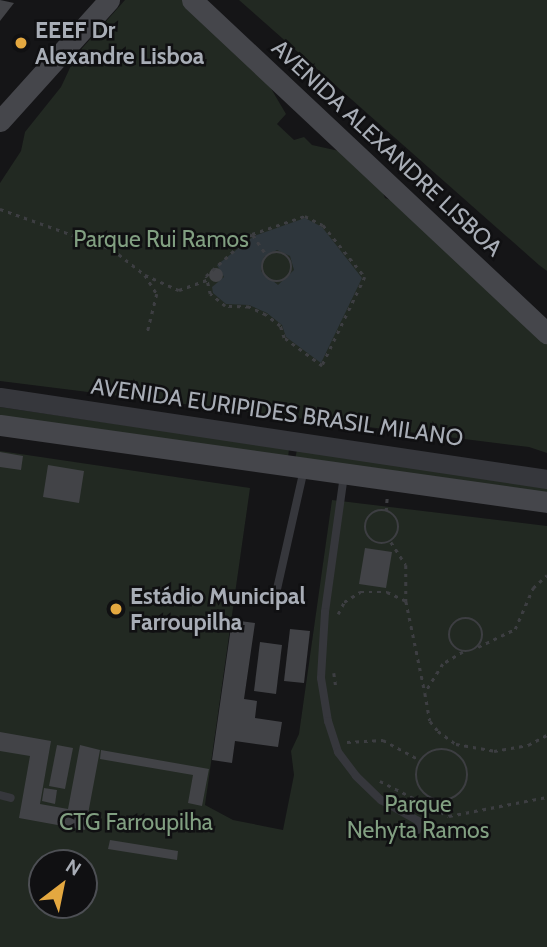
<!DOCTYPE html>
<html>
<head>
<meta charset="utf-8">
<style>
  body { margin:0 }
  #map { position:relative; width:547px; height:947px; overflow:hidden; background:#151517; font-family:Cabin,sans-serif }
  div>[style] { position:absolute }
  .green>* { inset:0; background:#222922 }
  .water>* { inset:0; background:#2e363c }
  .building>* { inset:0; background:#424347 }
  .round { border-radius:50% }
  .path>* { height:2.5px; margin-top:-1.25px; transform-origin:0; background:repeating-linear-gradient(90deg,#3d3e42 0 3.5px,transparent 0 8.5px) }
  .path>.ring { margin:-1.25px; padding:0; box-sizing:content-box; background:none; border:2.5px solid #3d3e42; border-radius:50% }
  .service>* { height:8px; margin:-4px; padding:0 4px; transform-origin:4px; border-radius:4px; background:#36373c }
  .tertiary>* { height:19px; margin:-9.5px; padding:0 9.5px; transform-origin:9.5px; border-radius:9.5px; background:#36373c }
  .secondary>* { height:21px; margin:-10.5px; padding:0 10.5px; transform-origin:10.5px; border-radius:10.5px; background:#45464b }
  .dots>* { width:19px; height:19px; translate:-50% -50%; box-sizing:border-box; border:4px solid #101012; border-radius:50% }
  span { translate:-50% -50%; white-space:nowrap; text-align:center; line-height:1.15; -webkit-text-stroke:5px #101012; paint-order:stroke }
  .poi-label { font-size:23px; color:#a8adb6; font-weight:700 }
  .left { translate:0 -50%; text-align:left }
  .street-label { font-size:23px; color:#a8adb6 }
  .park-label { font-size:23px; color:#819f81 }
  .north { position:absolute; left:28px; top:849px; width:70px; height:70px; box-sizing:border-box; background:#101012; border:2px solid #4d4f54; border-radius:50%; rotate:32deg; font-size:19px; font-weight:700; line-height:28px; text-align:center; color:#a8adb6 }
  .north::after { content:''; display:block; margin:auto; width:24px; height:32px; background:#e4a840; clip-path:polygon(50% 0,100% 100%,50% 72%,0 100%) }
</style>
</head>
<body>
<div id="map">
  <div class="green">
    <i style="clip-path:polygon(125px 0,183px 0,266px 80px,286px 114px,277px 124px,294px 140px,304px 137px,312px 145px,339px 151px,378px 180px,385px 198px,411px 207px,547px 328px,547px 453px,529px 447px,0 381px,0 183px,21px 151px,25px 132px,61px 87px,76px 55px)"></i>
    <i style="clip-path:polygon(239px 0,547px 0,547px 271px,539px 265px)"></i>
    <i style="clip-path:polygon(0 407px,289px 449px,288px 458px,0 416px)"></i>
    <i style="clip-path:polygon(297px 450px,547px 486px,547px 494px,295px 459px)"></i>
    <i style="clip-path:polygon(evenodd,0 451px,250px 488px,205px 805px,233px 820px,283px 830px,294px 775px,291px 751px,299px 734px,332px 500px,547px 526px,547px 947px,0 947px,0 451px,42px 863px,84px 863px,84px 905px,42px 905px,42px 863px)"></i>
  </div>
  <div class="water">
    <i style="clip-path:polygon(evenodd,305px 218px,322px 227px,362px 278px,321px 363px,286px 337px,282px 325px,267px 313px,249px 305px,226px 304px,213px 293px,212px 287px,224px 277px,217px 265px,254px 236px,305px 218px,277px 250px,290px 256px,294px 270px,278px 285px,261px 271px,264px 257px,277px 250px)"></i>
  </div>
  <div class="building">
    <i style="clip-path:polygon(0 0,14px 3px,0 21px)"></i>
    <i class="round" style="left:209px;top:268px;width:14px;height:14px"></i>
    <i style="clip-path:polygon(0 452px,23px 456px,21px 470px,0 467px)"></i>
    <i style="clip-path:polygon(48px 465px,84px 471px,79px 503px,43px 497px)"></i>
    <i style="clip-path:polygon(365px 548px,392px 552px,386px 588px,359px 584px)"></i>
    <i style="clip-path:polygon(232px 620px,255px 623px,244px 699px,257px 701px,255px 718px,282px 722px,278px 747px,235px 741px,232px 763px,212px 760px)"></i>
    <i style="clip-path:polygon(290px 629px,310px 631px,304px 683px,284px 681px)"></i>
    <i style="clip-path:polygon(260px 642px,282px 645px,276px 694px,254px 691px)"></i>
    <i style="clip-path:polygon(0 732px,51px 741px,40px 804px,68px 809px,80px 745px,100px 750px,85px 830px,19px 818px,30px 756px,0 751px)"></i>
    <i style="clip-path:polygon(57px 745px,73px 748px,65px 789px,49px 786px)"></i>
    <i style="clip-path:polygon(101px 750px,209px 769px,202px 806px,188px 803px,193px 775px,100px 759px)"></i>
    <i style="clip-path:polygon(44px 788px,57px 790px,55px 804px,42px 801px)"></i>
    <i style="clip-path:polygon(110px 840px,178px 851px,177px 860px,108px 849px)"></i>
  </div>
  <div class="path">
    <i style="left:0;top:209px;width:119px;rotate:19.7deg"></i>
    <i style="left:112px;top:249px;width:42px;rotate:38.2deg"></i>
    <i style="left:145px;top:275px;width:37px;rotate:24deg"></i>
    <i style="left:179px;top:290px;width:30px;rotate:-20deg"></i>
    <i style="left:305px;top:216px;width:20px;rotate:27deg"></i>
    <i style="left:323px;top:225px;width:67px;rotate:51.1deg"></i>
    <i style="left:365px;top:277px;width:99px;rotate:115.8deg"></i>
    <i style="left:322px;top:366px;width:47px;rotate:-143.6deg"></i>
    <i style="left:284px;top:338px;width:13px;rotate:-108deg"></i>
    <i style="left:280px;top:326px;width:18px;rotate:-142deg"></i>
    <i style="left:266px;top:315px;width:19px;rotate:-155deg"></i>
    <i style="left:249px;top:307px;width:24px;rotate:-178deg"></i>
    <i style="left:225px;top:306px;width:19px;rotate:-141deg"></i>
    <i style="left:210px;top:294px;width:18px;rotate:-103deg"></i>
    <i style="left:206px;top:276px;width:62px;rotate:-42.4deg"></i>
    <i style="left:252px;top:234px;width:56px;rotate:-18.8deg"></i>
    <i style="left:253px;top:235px;width:25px;rotate:56deg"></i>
    <i class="ring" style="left:262px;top:252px;width:27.5px;height:27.5px"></i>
    <i style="left:145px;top:275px;width:22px;rotate:58deg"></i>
    <i style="left:157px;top:294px;width:38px;rotate:104deg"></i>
    <i class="ring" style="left:365px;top:510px;width:31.5px;height:31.5px"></i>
    <i style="left:386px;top:511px;width:14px;rotate:-86deg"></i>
    <i style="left:391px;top:542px;width:27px;rotate:57deg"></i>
    <i style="left:406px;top:565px;width:36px;rotate:90deg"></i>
    <i style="left:406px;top:601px;width:94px;rotate:78.3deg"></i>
    <i style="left:338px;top:614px;width:13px;rotate:-63deg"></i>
    <i style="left:344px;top:602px;width:19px;rotate:-32deg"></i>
    <i style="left:360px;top:592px;width:27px"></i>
    <i style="left:387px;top:592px;width:21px;rotate:25deg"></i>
    <i class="ring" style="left:449px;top:618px;width:31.5px;height:31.5px"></i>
    <i style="left:478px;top:647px;width:41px;rotate:-25.9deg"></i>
    <i style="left:515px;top:629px;width:45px;rotate:-66.3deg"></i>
    <i style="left:533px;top:588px;width:19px;rotate:-43deg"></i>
    <i style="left:463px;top:652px;width:23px;rotate:149deg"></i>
    <i style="left:443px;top:664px;width:34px;rotate:122deg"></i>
    <i style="left:425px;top:693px;width:28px;rotate:80deg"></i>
    <i style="left:430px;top:721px;width:13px;rotate:51deg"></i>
    <i style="left:438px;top:731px;width:22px;rotate:36deg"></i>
    <i style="left:456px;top:744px;width:39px;rotate:10deg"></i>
    <i style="left:494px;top:751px;width:35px;rotate:-10deg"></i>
    <i style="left:528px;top:745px;width:21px;rotate:-28deg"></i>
    <i style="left:334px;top:673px;width:14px;rotate:82deg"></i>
    <i style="left:347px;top:742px;width:36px;rotate:-3deg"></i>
    <i style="left:383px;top:740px;width:42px;rotate:28.4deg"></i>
    <i class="ring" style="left:416px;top:749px;width:49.5px;height:49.5px"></i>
    <i style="left:380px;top:781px;width:77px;rotate:26.9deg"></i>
    <i style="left:449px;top:816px;width:100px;rotate:-11deg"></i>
  </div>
  <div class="service">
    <i style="left:344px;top:475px;width:138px;rotate:97.9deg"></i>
    <i style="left:325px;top:612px;width:66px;rotate:93.5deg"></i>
    <i style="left:321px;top:678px;width:44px;rotate:80.8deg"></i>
    <i style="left:328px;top:721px;width:33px;rotate:72deg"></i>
    <i style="left:338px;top:752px;width:30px;rotate:53deg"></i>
    <i style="left:356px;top:776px;width:35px;rotate:44deg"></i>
    <i style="left:381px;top:800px;width:45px;rotate:29.4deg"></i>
    <i style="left:420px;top:822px;width:15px;rotate:110deg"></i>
    <i style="left:277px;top:589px;width:123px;rotate:-77.3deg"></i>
    <i style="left:0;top:795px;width:11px;rotate:15deg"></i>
  </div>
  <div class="tertiary">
    <i style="left:0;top:397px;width:553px;rotate:8.53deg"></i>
  </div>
  <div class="secondary">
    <i style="left:192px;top:0;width:487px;rotate:43.2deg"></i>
    <i style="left:0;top:121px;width:163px;rotate:-48deg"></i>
    <i style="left:0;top:425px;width:552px;rotate:8.01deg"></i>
  </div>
  <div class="dots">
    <i style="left:21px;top:43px;background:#e4a840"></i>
    <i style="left:116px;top:609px;background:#e4a840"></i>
  </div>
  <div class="poi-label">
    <span class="left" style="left:35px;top:43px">EEEF Dr<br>Alexandre Lisboa</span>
    <span class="left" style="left:130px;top:609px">Estádio Municipal<br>Farroupilha</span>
  </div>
  <div class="street-label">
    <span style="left:387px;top:148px;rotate:43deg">AVENIDA ALEXANDRE LISBOA</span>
    <span style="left:277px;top:412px;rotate:8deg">AVENIDA EURIPIDES BRASIL MILANO</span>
  </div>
  <div class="park-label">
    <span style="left:161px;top:239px">Parque Rui Ramos</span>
    <span style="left:418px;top:817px">Parque<br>Nehyta Ramos</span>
    <span style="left:136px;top:822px">CTG Farroupilha</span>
  </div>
  <div class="north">N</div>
</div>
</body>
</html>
